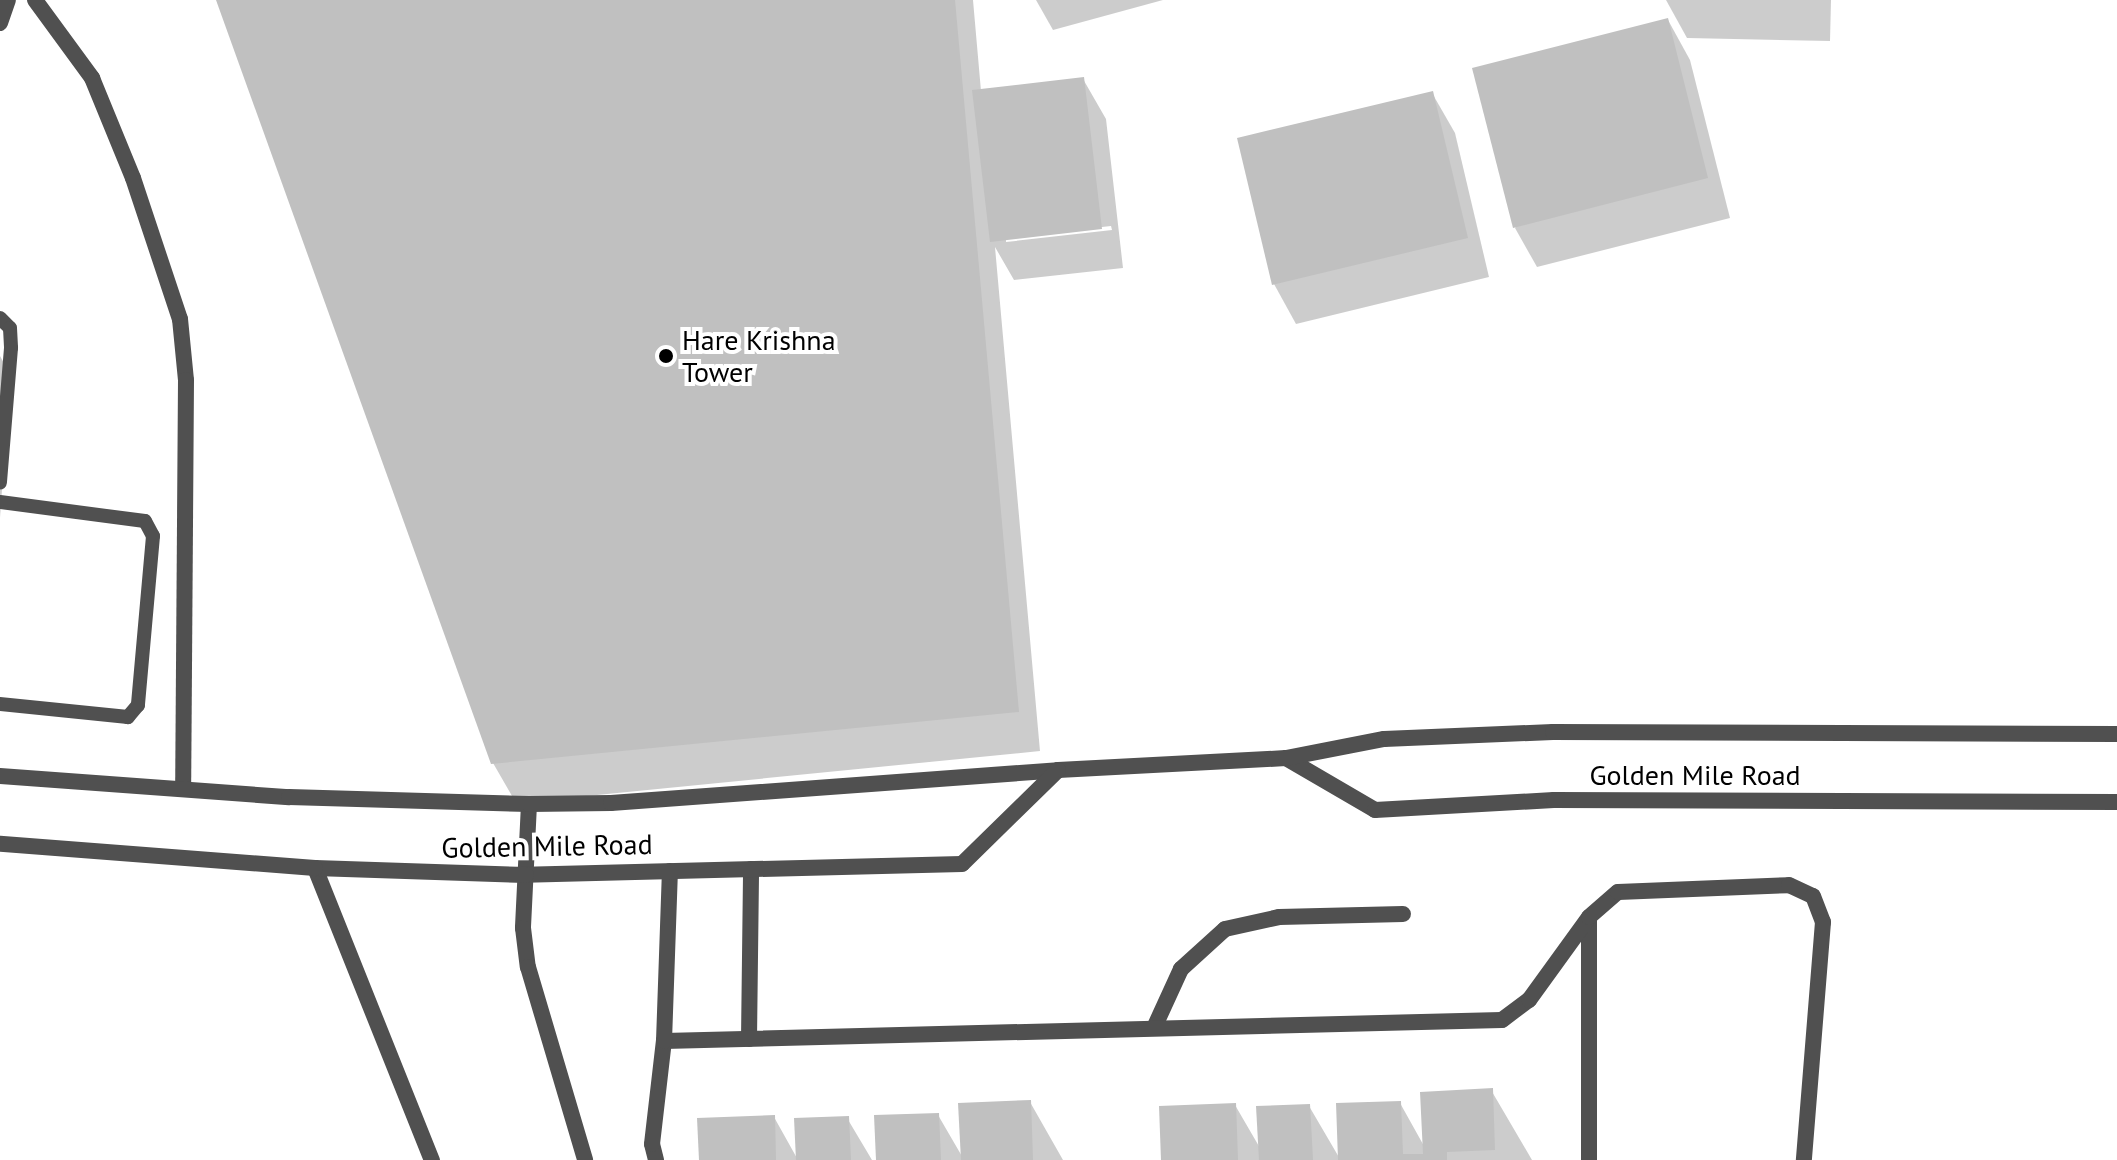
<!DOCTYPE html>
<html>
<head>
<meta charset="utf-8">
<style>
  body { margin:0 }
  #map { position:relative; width:2117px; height:1160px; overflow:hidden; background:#fff; font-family:"PT Sans",sans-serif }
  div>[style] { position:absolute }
  .shadow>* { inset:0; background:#0003 }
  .building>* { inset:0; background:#c0c0c0 }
  .service>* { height:14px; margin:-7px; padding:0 7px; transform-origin:7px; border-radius:7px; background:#505050 }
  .minor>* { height:16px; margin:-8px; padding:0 8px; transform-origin:8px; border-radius:8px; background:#505050 }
  .tertiary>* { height:16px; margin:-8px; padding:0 8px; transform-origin:8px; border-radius:8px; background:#505050 }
  .dots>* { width:22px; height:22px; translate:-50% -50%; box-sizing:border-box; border:4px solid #fff; border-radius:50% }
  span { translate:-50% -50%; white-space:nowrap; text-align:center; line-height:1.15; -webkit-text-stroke:8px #fff; paint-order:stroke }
  .poi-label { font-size:28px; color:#000 }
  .left { translate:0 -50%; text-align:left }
  .street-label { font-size:28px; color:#000 }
</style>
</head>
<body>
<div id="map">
  <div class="shadow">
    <i style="clip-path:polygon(evenodd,218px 0,973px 0,981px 91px,1083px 79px,1106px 119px,1123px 268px,1014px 280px,995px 247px,1040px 751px,516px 803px,493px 763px,218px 0,1111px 226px,1112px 230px,1006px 242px,1006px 238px,1111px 226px)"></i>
    <i style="clip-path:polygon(1036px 0,1163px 0,1053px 30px)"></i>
    <i style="clip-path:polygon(1666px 0,1831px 0,1830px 41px,1687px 38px)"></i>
    <i style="clip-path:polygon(1668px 20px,1690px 60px,1730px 218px,1537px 267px,1515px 228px)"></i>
    <i style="clip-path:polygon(1432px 93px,1455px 133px,1489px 277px,1296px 324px,1274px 284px)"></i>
    <i style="clip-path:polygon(0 356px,10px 374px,0 518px)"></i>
    <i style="clip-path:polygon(1491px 1090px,1532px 1160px,1163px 1160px,1235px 1105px,1260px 1148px,1309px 1106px,1340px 1159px,1400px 1103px,1424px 1146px)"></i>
    <i style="clip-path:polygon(1030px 1102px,1063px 1160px,878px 1160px,938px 1115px,963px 1158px)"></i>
    <i style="clip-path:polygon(774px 1117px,798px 1160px,847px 1118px,872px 1160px,701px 1160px)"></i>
  </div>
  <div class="building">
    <i style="clip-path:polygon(216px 0,955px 0,1019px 712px,491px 764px)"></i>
    <i style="clip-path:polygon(1668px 18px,1708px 178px,1513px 228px,1472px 68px)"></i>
    <i style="clip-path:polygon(1084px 77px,1102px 229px,990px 242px,972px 90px)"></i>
    <i style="clip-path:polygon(1433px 91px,1468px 238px,1272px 285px,1237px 138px)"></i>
    <i style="clip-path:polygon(1493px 1088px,1495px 1150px,1447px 1152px,1447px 1160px,1338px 1160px,1336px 1103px,1401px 1101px,1403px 1154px,1423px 1154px,1420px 1092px)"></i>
    <i style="clip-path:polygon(1031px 1100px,1033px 1160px,961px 1160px,958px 1103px)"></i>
    <i style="clip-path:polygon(1236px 1103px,1238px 1160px,1161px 1160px,1159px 1106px)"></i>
    <i style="clip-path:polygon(1310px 1104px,1313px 1160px,1259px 1160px,1256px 1106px)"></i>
    <i style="clip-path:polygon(939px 1113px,941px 1160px,876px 1160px,874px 1115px)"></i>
    <i style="clip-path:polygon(775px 1115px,776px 1160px,699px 1160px,697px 1118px)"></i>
    <i style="clip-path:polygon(849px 1116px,851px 1160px,796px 1160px,794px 1118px)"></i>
  </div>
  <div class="service">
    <i style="left:0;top:318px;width:14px;rotate:45deg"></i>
    <i style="left:10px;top:328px;width:20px;rotate:87deg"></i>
    <i style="left:11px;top:348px;width:135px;rotate:94.7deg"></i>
    <i style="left:0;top:502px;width:146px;rotate:7.5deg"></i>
    <i style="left:145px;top:521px;width:17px;rotate:62deg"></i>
    <i style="left:153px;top:536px;width:170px;rotate:95.1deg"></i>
    <i style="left:138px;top:705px;width:16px;rotate:130deg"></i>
    <i style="left:128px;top:717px;width:129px;rotate:-174.2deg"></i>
  </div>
  <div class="minor">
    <i style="left:35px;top:0;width:97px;rotate:53.8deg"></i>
    <i style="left:92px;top:78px;width:108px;rotate:67.7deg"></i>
    <i style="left:133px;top:178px;width:149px;rotate:71.6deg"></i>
    <i style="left:180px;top:319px;width:61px;rotate:84.4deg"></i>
    <i style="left:186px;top:380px;width:407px;rotate:90.4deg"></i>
    <i style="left:0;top:23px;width:24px;rotate:-71deg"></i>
    <i style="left:529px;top:804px;width:124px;rotate:92.8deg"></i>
    <i style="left:523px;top:928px;width:39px;rotate:83deg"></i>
    <i style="left:528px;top:967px;width:201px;rotate:73.5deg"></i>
    <i style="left:315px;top:868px;width:315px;rotate:68.2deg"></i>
    <i style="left:1589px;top:918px;width:242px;rotate:90deg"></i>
    <i style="left:1154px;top:1028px;width:65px;rotate:-65.4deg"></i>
    <i style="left:1181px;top:969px;width:59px;rotate:-42.3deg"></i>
    <i style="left:1225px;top:929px;width:55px;rotate:-12.5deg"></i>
    <i style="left:1279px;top:917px;width:124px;rotate:-1.4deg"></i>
    <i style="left:749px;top:1039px;width:170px;rotate:-89.3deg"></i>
    <i style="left:664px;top:1041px;width:838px;rotate:-1.44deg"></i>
    <i style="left:1502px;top:1020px;width:34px;rotate:-37deg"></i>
    <i style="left:1529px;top:1000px;width:102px;rotate:-54.1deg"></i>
    <i style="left:1589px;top:917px;width:38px;rotate:-41deg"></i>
    <i style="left:1618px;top:892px;width:171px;rotate:-2.3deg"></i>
    <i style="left:1789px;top:885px;width:26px;rotate:25deg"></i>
    <i style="left:1813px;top:896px;width:28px;rotate:69deg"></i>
    <i style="left:1823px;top:922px;width:239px;rotate:94.6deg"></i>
    <i style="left:656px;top:1160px;width:16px;rotate:-104deg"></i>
    <i style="left:652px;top:1144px;width:104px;rotate:-83.4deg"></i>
    <i style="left:664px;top:1041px;width:170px;rotate:-88deg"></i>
  </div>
  <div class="tertiary">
    <i style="left:1286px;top:758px;width:103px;rotate:30.3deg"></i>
    <i style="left:1375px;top:810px;width:179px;rotate:-3.2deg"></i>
    <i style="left:1554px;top:800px;width:563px;rotate:0.2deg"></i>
    <i style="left:1058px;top:770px;width:228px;rotate:-3deg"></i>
    <i style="left:1286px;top:758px;width:100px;rotate:-11deg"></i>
    <i style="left:1384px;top:739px;width:169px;rotate:-2.4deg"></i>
    <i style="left:1553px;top:732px;width:564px;rotate:0.2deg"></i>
    <i style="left:0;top:776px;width:290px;rotate:4.2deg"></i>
    <i style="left:289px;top:797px;width:240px;rotate:1.7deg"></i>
    <i style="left:529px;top:804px;width:82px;rotate:-0.7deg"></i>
    <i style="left:611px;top:803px;width:448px;rotate:-4.2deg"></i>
    <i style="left:1058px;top:770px;width:134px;rotate:135.6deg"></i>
    <i style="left:962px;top:864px;width:436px;rotate:178.6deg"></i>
    <i style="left:526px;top:875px;width:211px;rotate:-178.1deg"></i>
    <i style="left:315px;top:868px;width:316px;rotate:-175.6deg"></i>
  </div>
  <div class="dots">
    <i style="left:666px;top:356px;background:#000"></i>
  </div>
  <div class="poi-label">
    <span class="left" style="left:682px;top:356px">Hare Krishna<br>Tower</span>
  </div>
  <div class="street-label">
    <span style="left:1695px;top:775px">Golden Mile Road</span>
    <span style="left:547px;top:846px;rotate:-1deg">Golden Mile Road</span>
  </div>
</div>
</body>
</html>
